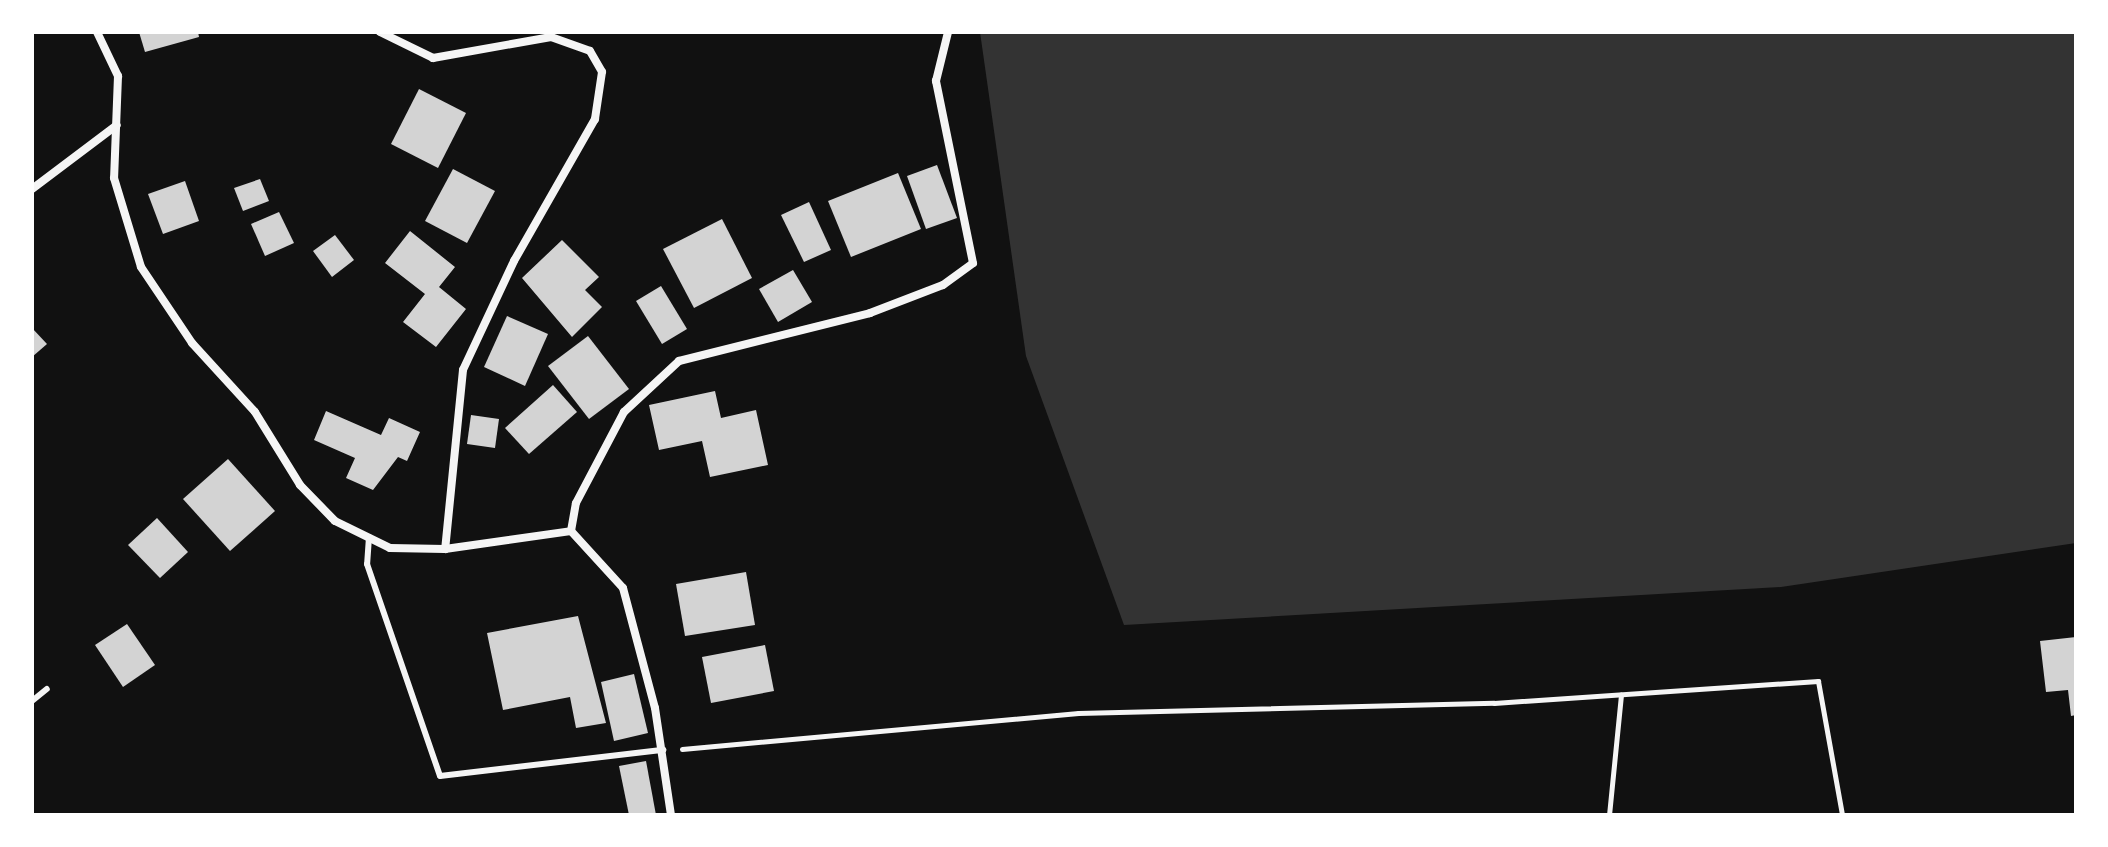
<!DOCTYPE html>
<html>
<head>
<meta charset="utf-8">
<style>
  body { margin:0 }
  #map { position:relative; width:2108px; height:847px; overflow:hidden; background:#111; font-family:"Roboto Serif",serif }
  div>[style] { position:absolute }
  .water>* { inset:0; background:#333 }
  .building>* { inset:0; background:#d3d3d3 }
  .path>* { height:5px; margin:-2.5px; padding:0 2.5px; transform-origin:2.5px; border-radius:2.5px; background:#f5f5f5 }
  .service>* { height:6px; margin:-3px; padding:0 3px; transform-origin:3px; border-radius:3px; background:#f5f5f5 }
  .minor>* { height:8px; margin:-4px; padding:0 4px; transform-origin:4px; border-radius:4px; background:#f5f5f5 }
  span { translate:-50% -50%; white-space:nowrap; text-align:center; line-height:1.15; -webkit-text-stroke:6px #fff; paint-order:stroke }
  .frame { position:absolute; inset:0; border:34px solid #fff; pointer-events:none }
</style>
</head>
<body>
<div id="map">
  <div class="water">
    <i style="clip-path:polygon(980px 32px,2076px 32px,2076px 543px,1781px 587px,1124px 625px,1026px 356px)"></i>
  </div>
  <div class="building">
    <i style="clip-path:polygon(139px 32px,198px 32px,199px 37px,145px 52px)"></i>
    <i style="clip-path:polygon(419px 89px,466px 113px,438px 168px,391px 144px)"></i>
    <i style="clip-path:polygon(937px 165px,957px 218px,926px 229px,907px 176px)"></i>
    <i style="clip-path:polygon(453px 169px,495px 191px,467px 243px,425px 221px)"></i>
    <i style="clip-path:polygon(898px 173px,921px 229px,851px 257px,828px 201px)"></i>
    <i style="clip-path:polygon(260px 179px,269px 201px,243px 211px,234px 188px)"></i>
    <i style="clip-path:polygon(185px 181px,199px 221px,163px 234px,148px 194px)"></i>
    <i style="clip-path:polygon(809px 202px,831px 250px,804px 262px,781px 215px)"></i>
    <i style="clip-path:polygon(279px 212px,294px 243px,265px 256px,251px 224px)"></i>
    <i style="clip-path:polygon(722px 219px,752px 278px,694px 308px,663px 249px)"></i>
    <i style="clip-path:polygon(410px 231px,455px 267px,439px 287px,466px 309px,436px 347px,403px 322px,425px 294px,385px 263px)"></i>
    <i style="clip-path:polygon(335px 235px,354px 260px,332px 277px,313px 251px)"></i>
    <i style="clip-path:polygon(562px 240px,599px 277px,585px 290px,602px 307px,572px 337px,522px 278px)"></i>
    <i style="clip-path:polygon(793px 270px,812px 302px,778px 322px,759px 289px)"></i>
    <i style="clip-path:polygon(661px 286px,687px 329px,662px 344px,636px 301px)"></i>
    <i style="clip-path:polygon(507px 316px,548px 334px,525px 386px,484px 367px)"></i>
    <i style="clip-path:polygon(32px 328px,47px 344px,32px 357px)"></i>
    <i style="clip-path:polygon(588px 336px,629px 389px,589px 419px,548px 366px)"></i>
    <i style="clip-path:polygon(553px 385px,577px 412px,529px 454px,505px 428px)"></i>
    <i style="clip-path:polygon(715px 391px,721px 418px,756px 410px,768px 465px,710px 477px,702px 441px,659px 450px,649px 405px)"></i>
    <i style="clip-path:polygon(326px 411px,381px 435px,389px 418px,420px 432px,407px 461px,398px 457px,373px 490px,346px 478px,355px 458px,314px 440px)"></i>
    <i style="clip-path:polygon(471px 415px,499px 419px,495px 448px,467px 444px)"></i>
    <i style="clip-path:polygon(228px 459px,275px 511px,230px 551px,183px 499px)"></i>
    <i style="clip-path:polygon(157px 518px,188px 552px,160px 578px,128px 545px)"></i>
    <i style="clip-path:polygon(746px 572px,755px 625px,685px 636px,676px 584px)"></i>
    <i style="clip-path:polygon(578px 616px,606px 723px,576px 728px,570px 697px,503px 710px,487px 633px)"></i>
    <i style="clip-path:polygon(127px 624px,155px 665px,123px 687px,95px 645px)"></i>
    <i style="clip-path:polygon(2076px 637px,2076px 715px,2071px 716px,2068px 690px,2046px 692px,2040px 641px)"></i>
    <i style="clip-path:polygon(765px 645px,774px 691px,711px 703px,702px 657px)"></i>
    <i style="clip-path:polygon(634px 674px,648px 733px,614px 741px,601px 682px)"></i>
    <i style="clip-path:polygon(646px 761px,656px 815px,629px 815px,619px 766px)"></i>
  </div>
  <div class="path">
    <i style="left:682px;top:749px;width:398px;rotate:-5.2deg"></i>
    <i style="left:1078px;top:713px;width:416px;rotate:-1.4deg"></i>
    <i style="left:1494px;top:703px;width:325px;rotate:-3.9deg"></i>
    <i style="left:1818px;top:681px;width:136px;rotate:79.8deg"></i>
    <i style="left:1609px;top:815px;width:121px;rotate:-84.3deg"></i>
  </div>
  <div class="service">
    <i style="left:369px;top:537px;width:27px;rotate:94deg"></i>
    <i style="left:367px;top:564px;width:224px;rotate:71deg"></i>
    <i style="left:440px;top:776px;width:225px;rotate:-6.7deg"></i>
    <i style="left:32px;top:701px;width:19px;rotate:-39deg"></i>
  </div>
  <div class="minor">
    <i style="left:97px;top:32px;width:49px;rotate:64.5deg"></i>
    <i style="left:118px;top:76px;width:102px;rotate:92.2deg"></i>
    <i style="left:114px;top:178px;width:93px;rotate:73.1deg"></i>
    <i style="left:141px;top:267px;width:92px;rotate:56.1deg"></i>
    <i style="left:192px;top:343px;width:93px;rotate:47.6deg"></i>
    <i style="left:255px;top:412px;width:86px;rotate:58.3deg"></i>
    <i style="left:300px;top:485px;width:50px;rotate:45.8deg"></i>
    <i style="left:335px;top:521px;width:61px;rotate:26.1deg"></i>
    <i style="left:390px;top:548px;width:55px;rotate:1deg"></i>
    <i style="left:445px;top:549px;width:127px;rotate:-8.1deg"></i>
    <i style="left:380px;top:32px;width:59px;rotate:26.1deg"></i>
    <i style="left:433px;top:58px;width:120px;rotate:-10.1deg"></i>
    <i style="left:551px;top:37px;width:41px;rotate:19.7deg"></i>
    <i style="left:590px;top:51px;width:24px;rotate:60deg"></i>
    <i style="left:602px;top:72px;width:48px;rotate:98.5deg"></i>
    <i style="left:595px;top:119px;width:163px;rotate:119.7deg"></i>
    <i style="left:514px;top:261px;width:120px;rotate:115.1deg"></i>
    <i style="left:463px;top:370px;width:180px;rotate:95.7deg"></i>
    <i style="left:32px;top:189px;width:106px;rotate:-37deg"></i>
    <i style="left:571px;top:531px;width:28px;rotate:-80deg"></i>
    <i style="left:576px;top:503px;width:103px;rotate:-62.2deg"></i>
    <i style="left:624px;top:412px;width:75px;rotate:-42.8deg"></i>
    <i style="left:679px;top:361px;width:197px;rotate:-14.1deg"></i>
    <i style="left:870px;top:313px;width:78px;rotate:-21deg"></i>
    <i style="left:943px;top:285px;width:37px;rotate:-36deg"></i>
    <i style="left:973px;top:263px;width:186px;rotate:-101.5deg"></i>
    <i style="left:936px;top:81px;width:50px;rotate:-76.2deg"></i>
    <i style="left:571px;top:531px;width:77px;rotate:47.6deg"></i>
    <i style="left:623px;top:588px;width:124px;rotate:75.1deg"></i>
    <i style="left:655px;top:708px;width:108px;rotate:81.5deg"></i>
  </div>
  <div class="frame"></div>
</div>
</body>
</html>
